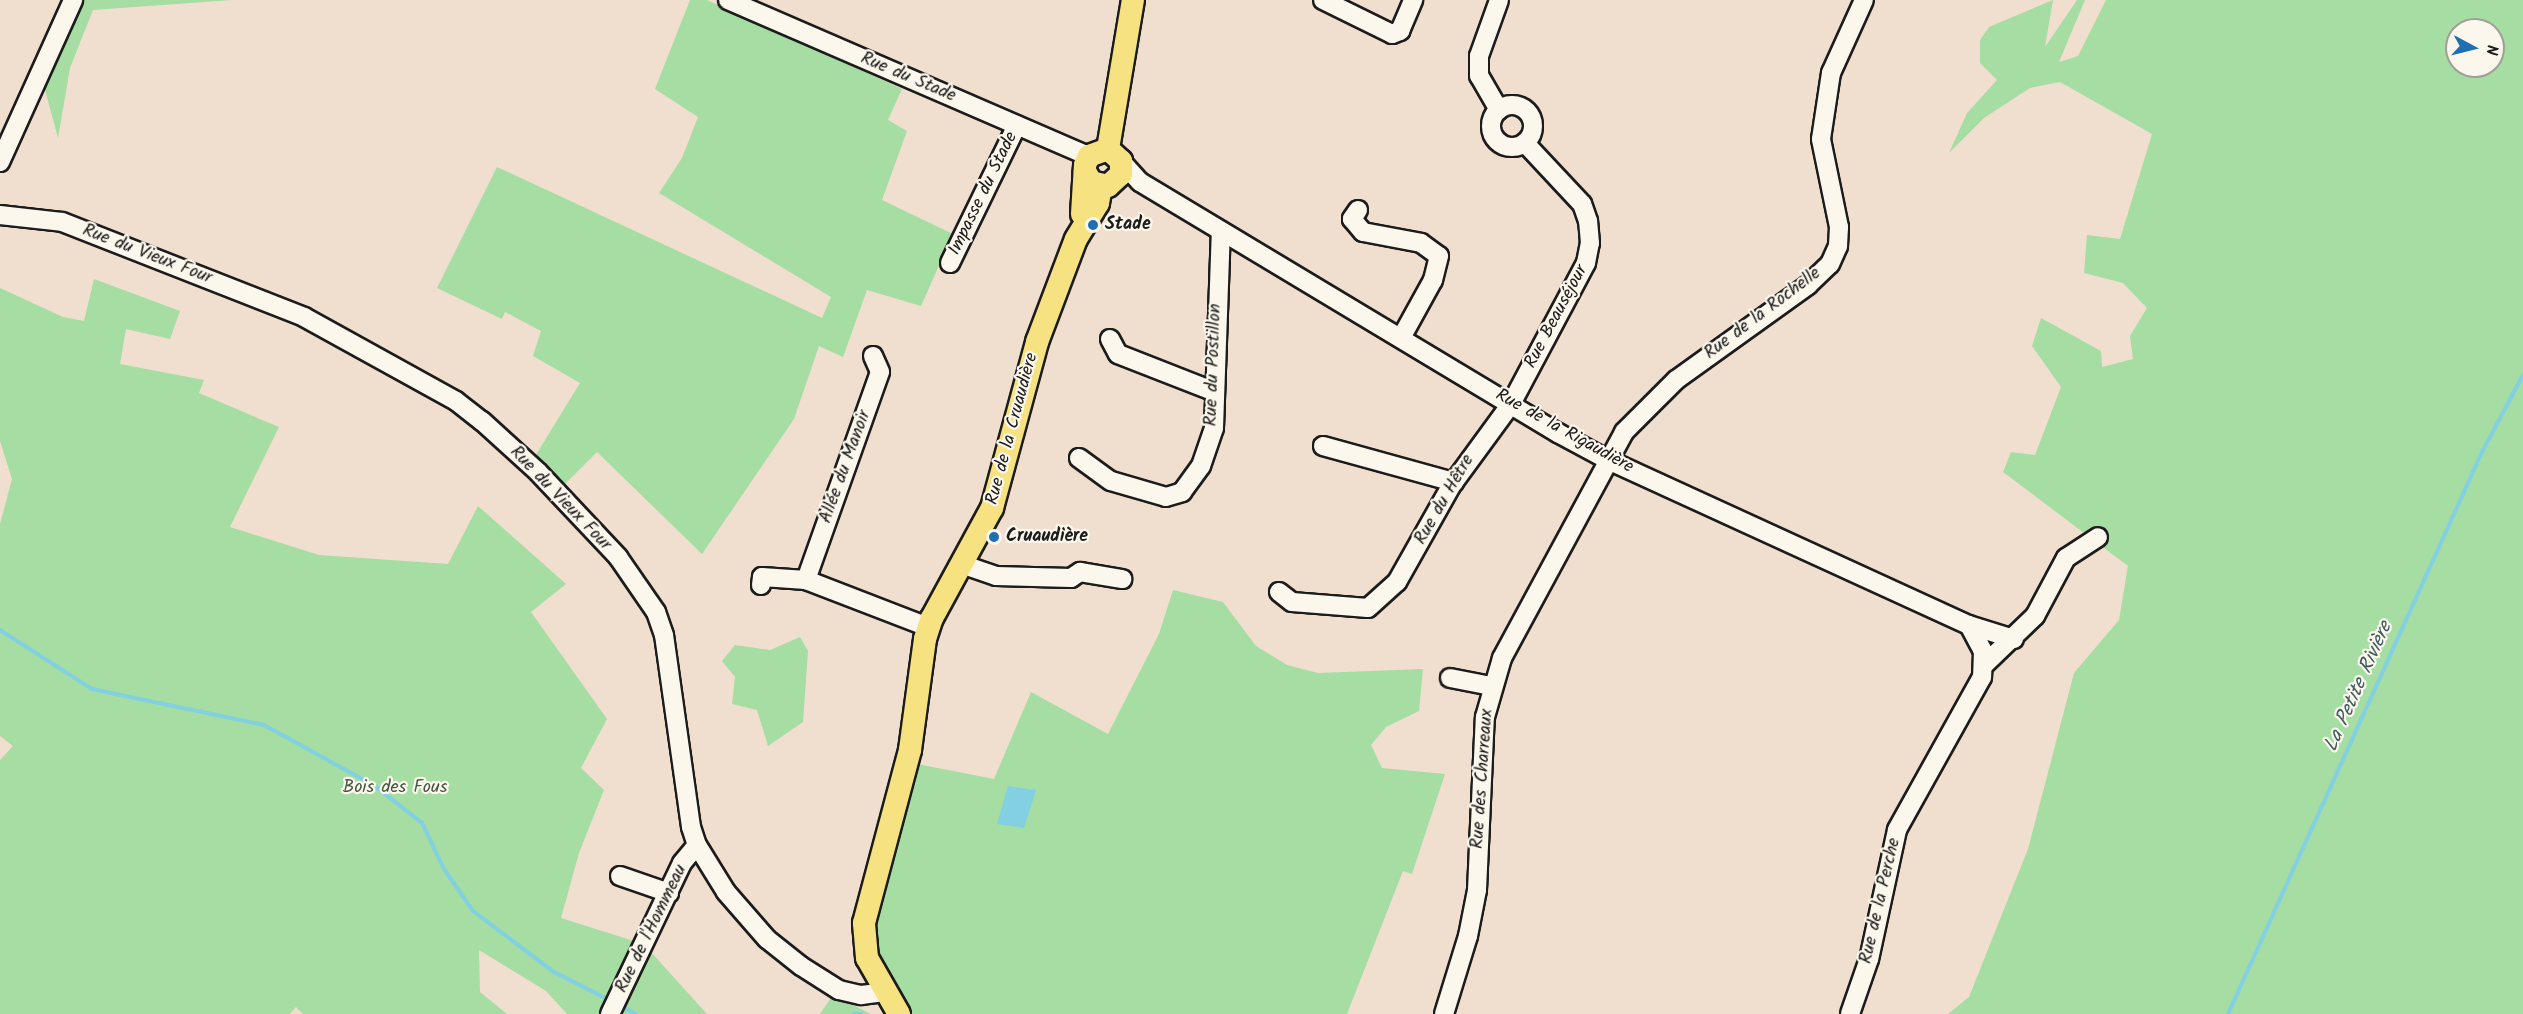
<!DOCTYPE html>
<html>
<head>
<meta charset="utf-8">
<style>
  body { margin:0 }
  #map { position:relative; width:2523px; height:1014px; overflow:hidden; background:#f0dfce; font-family:Kalam,sans-serif }
  div>[style] { position:absolute }
  .green>* { inset:0; background:#a5dda2 }
  .water>* { inset:0; background:#82d0e1 }
  .stream>* { height:4px; margin:-2px; padding:0 2px; transform-origin:2px; border-radius:2px; background:#82d0e1 }
  .roads { filter:drop-shadow(2px 0 #1c1c1c) drop-shadow(-2px 0 #1c1c1c) drop-shadow(0 2px #1c1c1c) drop-shadow(0 -2px #1c1c1c) }
  .minor>* { height:18px; margin:-9px; padding:0 9px; transform-origin:9px; border-radius:9px; background:#fbf7ec }
  .minor>.ring { margin:-9px; padding:0; box-sizing:content-box; background:none; border:18px solid #fbf7ec; border-radius:50% }
  .major>* { height:22px; margin:-11px; padding:0 11px; transform-origin:11px; border-radius:11px; background:#f7e281 }
  .dots>* { width:16px; height:16px; translate:-50% -50%; box-sizing:border-box; border:3px solid #fbf7ec; border-radius:50% }
  span { translate:-50% -50%; white-space:nowrap; text-align:center; line-height:1.15; -webkit-text-stroke:4.5px #fbf7ec; paint-order:stroke }
  .street-label { font-size:18px; color:#1c1c1c }
  .poi-label { font-size:18px; color:#1c1c1c; font-weight:700 }
  .left { translate:0 -50%; text-align:left }
  .park-label { font-size:18px; color:#455644 }
  .water-label { font-size:20px; color:#405b61; font-style:italic }
  .north { position:absolute; left:2445px; top:18px; width:60px; height:60px; box-sizing:border-box; background:#fbf7ec; border:2px solid #a29f99; border-radius:50%; rotate:97deg; font-size:16px; font-weight:700; line-height:24px; text-align:center; color:#1c1c1c }
  .north::after { content:''; display:block; margin:auto; width:21px; height:27px; background:#1f6fb2; clip-path:polygon(50% 0,100% 100%,50% 72%,0 100%) }
</style>
</head>
<body>
<div id="map">
  <div class="green">
    <i style="clip-path:polygon(59px 0,232px 0,93px 10px,70px 68px,58px 138px,44px 86px,79px 7px)"></i>
    <i style="clip-path:polygon(690px 0,707px 0,902px 89px,888px 120px,907px 131px,882px 200px,953px 234px,921px 306px,867px 290px,843px 357px,819px 346px,794px 419px,702px 554px,597px 452px,563px 486px,534px 458px,580px 383px,533px 356px,541px 331px,505px 312px,502px 319px,437px 288px,497px 167px,822px 318px,831px 297px,659px 193px,682px 158px,698px 117px,655px 89px)"></i>
    <i style="clip-path:polygon(evenodd,2053px 0,2045px 47px,2077px 0,2085px 0,2059px 62px,2078px 56px,2106px 0,2523px 0,2523px 1014px,1948px 1014px,1969px 997px,2028px 849px,2074px 673px,2119px 620px,2128px 566px,2003px 472px,2011px 452px,2035px 455px,2061px 387px,2032px 346px,2041px 318px,2101px 351px,2102px 367px,2133px 359px,2130px 336px,2147px 308px,2123px 283px,2084px 273px,2087px 235px,2120px 239px,2152px 134px,2060px 82px,2030px 88px,1984px 118px,1949px 153px,1967px 113px,1997px 80px,1980px 63px,1980px 40px,1989px 27px,2053px 0,2457px 30px,2493px 30px,2493px 66px,2457px 66px,2457px 30px)"></i>
    <i style="clip-path:polygon(94px 279px,180px 311px,170px 339px,126px 329px,120px 364px,204px 380px,199px 393px,279px 427px,230px 527px,319px 555px,448px 564px,478px 506px,566px 584px,531px 612px,607px 719px,581px 768px,604px 790px,579px 853px,561px 918px,637px 942px,601px 1014px,567px 1014px,546px 991px,479px 950px,480px 992px,507px 1014px,303px 1014px,296px 1007px,290px 1014px,0 1014px,0 760px,13px 746px,0 736px,0 524px,12px 479px,0 441px,0 288px,63px 317px,84px 321px)"></i>
    <i style="clip-path:polygon(1173px 590px,1223px 602px,1256px 646px,1287px 665px,1318px 673px,1423px 669px,1419px 711px,1386px 727px,1371px 745px,1382px 768px,1445px 774px,1412px 874px,1403px 871px,1347px 1014px,913px 1014px,876px 946px,874px 897px,912px 763px,994px 779px,1031px 692px,1108px 734px,1159px 634px)"></i>
    <i style="clip-path:polygon(800px 637px,808px 651px,803px 722px,768px 746px,757px 710px,732px 704px,735px 677px,722px 661px,735px 645px,770px 650px)"></i>
    <i style="clip-path:polygon(649px 950px,707px 1014px,617px 1014px)"></i>
    <i style="clip-path:polygon(833px 995px,871px 1014px,820px 1014px)"></i>
  </div>
  <div class="water">
    <i style="clip-path:polygon(1008px 786px,1036px 790px,1024px 828px,997px 824px)"></i>
  </div>
  <div class="stream">
    <i style="left:0;top:630px;width:109px;rotate:32.7deg"></i>
    <i style="left:92px;top:689px;width:176px;rotate:11.8deg"></i>
    <i style="left:264px;top:725px;width:127px;rotate:28.8deg"></i>
    <i style="left:375px;top:786px;width:60px;rotate:38.2deg"></i>
    <i style="left:422px;top:823px;width:51px;rotate:64.4deg"></i>
    <i style="left:444px;top:869px;width:51px;rotate:55.4deg"></i>
    <i style="left:473px;top:911px;width:101px;rotate:37deg"></i>
    <i style="left:554px;top:972px;width:62px;rotate:27deg"></i>
    <i style="left:619px;top:1005px;width:19px;rotate:28deg"></i>
    <i style="left:854px;top:1014px;width:7px"></i>
    <i style="left:2228px;top:1014px;width:617px;rotate:-65.68deg"></i>
    <i style="left:2482px;top:452px;width:87px;rotate:-62deg"></i>
  </div>
  <div class="roads">
    <div class="minor">
      <i style="left:728px;top:0;width:393px;rotate:23.4deg"></i>
      <i style="left:1323px;top:0;width:77px;rotate:26.2deg"></i>
      <i style="left:1392px;top:34px;width:9px;rotate:-21deg"></i>
      <i style="left:1400px;top:31px;width:34px;rotate:-67deg"></i>
      <i class="ring" style="left:1491px;top:105px;width:24px;height:24px"></i>
      <i style="left:1499px;top:110px;width:39px;rotate:-120deg"></i>
      <i style="left:1479px;top:76px;width:20px;rotate:-90deg"></i>
      <i style="left:1479px;top:56px;width:59px;rotate:-70.3deg"></i>
      <i style="left:1121px;top:161px;width:28px;rotate:48deg"></i>
      <i style="left:1140px;top:182px;width:488px;rotate:31deg"></i>
      <i style="left:1558px;top:433px;width:55px;rotate:28.4deg"></i>
      <i style="left:1606px;top:459px;width:399px;rotate:24.6deg"></i>
      <i style="left:1969px;top:625px;width:30px;rotate:62deg"></i>
      <i style="left:1983px;top:651px;width:26px;rotate:92deg"></i>
      <i style="left:1982px;top:677px;width:175px;rotate:119.1deg"></i>
      <i style="left:1897px;top:830px;width:132px;rotate:102.2deg"></i>
      <i style="left:1869px;top:959px;width:58px;rotate:109.1deg"></i>
      <i style="left:0;top:162px;width:178px;rotate:-65.7deg"></i>
      <i style="left:1358px;top:210px;width:11px;rotate:124deg"></i>
      <i style="left:1352px;top:219px;width:17px;rotate:50deg"></i>
      <i style="left:1363px;top:232px;width:59px;rotate:10.7deg"></i>
      <i style="left:1421px;top:243px;width:22px;rotate:36deg"></i>
      <i style="left:1439px;top:256px;width:25px;rotate:104deg"></i>
      <i style="left:1433px;top:280px;width:66px;rotate:118.9deg"></i>
      <i style="left:0;top:215px;width:62px;rotate:6.4deg"></i>
      <i style="left:62px;top:222px;width:260px;rotate:21.4deg"></i>
      <i style="left:304px;top:317px;width:174px;rotate:28.9deg"></i>
      <i style="left:456px;top:401px;width:33px;rotate:38deg"></i>
      <i style="left:482px;top:421px;width:76px;rotate:42.3deg"></i>
      <i style="left:538px;top:472px;width:117px;rotate:46.7deg"></i>
      <i style="left:618px;top:557px;width:67px;rotate:55.4deg"></i>
      <i style="left:656px;top:612px;width:24px;rotate:71deg"></i>
      <i style="left:664px;top:635px;width:194px;rotate:82deg"></i>
      <i style="left:691px;top:827px;width:19px;rotate:72deg"></i>
      <i style="left:697px;top:845px;width:55px;rotate:58.3deg"></i>
      <i style="left:726px;top:892px;width:62px;rotate:48.9deg"></i>
      <i style="left:767px;top:939px;width:43px;rotate:38.5deg"></i>
      <i style="left:801px;top:966px;width:45px;rotate:32.3deg"></i>
      <i style="left:839px;top:990px;width:23px;rotate:13deg"></i>
      <i style="left:861px;top:995px;width:24px;rotate:-7deg"></i>
      <i style="left:950px;top:263px;width:153px;rotate:-64.1deg"></i>
      <i style="left:1110px;top:339px;width:17px;rotate:62deg"></i>
      <i style="left:1118px;top:354px;width:104px;rotate:21.4deg"></i>
      <i style="left:873px;top:356px;width:17px;rotate:66deg"></i>
      <i style="left:880px;top:372px;width:221px;rotate:109.6deg"></i>
      <i style="left:806px;top:580px;width:131px;rotate:21.1deg"></i>
      <i style="left:1323px;top:446px;width:136px;rotate:15.4deg"></i>
      <i style="left:1079px;top:458px;width:39px;rotate:36deg"></i>
      <i style="left:1111px;top:481px;width:57px;rotate:16.2deg"></i>
      <i style="left:1166px;top:497px;width:17px;rotate:-17deg"></i>
      <i style="left:1182px;top:492px;width:32px;rotate:-54deg"></i>
      <i style="left:1201px;top:466px;width:40px;rotate:-71.1deg"></i>
      <i style="left:1214px;top:428px;width:197px;rotate:-88deg"></i>
      <i style="left:964px;top:565px;width:34px;rotate:19deg"></i>
      <i style="left:996px;top:576px;width:75px;rotate:1.5deg"></i>
      <i style="left:1071px;top:578px;width:11px;rotate:-34deg"></i>
      <i style="left:1080px;top:572px;width:43px;rotate:9.5deg"></i>
      <i style="left:761px;top:585px;width:8px;rotate:-83deg"></i>
      <i style="left:762px;top:577px;width:44px;rotate:3.9deg"></i>
      <i style="left:1279px;top:592px;width:16px;rotate:38deg"></i>
      <i style="left:1292px;top:602px;width:76px;rotate:4.5deg"></i>
      <i style="left:1368px;top:608px;width:39px;rotate:-42deg"></i>
      <i style="left:1397px;top:582px;width:110px;rotate:-60.6deg"></i>
      <i style="left:1451px;top:486px;width:102px;rotate:-53.8deg"></i>
      <i style="left:1511px;top:404px;width:160px;rotate:-62deg"></i>
      <i style="left:1586px;top:263px;width:20px;rotate:-79deg"></i>
      <i style="left:1590px;top:243px;width:22px;rotate:-95deg"></i>
      <i style="left:1588px;top:221px;width:18px;rotate:-109deg"></i>
      <i style="left:1582px;top:204px;width:83px;rotate:-133.1deg"></i>
      <i style="left:1969px;top:625px;width:47px;rotate:17.3deg"></i>
      <i style="left:1984px;top:665px;width:71px;rotate:-43.9deg"></i>
      <i style="left:2035px;top:616px;width:66px;rotate:-61.9deg"></i>
      <i style="left:2066px;top:558px;width:38px;rotate:-33deg"></i>
      <i style="left:1450px;top:678px;width:42px;rotate:11deg"></i>
      <i style="left:620px;top:876px;width:52px;rotate:19.1deg"></i>
      <i style="left:610px;top:1014px;width:167px;rotate:-64.5deg"></i>
      <i style="left:682px;top:863px;width:23px;rotate:-50deg"></i>
      <i style="left:1444px;top:1014px;width:82px;rotate:-72.9deg"></i>
      <i style="left:1468px;top:936px;width:47px;rotate:-78.9deg"></i>
      <i style="left:1477px;top:890px;width:173px;rotate:-87.4deg"></i>
      <i style="left:1485px;top:717px;width:61px;rotate:-73.9deg"></i>
      <i style="left:1502px;top:658px;width:257px;rotate:-61.6deg"></i>
      <i style="left:1624px;top:432px;width:74px;rotate:-45deg"></i>
      <i style="left:1676px;top:380px;width:163px;rotate:-35.7deg"></i>
      <i style="left:1808px;top:285px;width:30px;rotate:-44deg"></i>
      <i style="left:1830px;top:264px;width:20px;rotate:-66deg"></i>
      <i style="left:1838px;top:246px;width:19px;rotate:-87deg"></i>
      <i style="left:1839px;top:227px;width:90px;rotate:-101.6deg"></i>
      <i style="left:1821px;top:139px;width:67px;rotate:-81.4deg"></i>
      <i style="left:1831px;top:73px;width:80px;rotate:-65.7deg"></i>
    </div>
    <div class="major">
      <i style="left:1108px;top:149px;width:151px;rotate:-80.5deg"></i>
      <i style="left:1082px;top:214px;width:49px;rotate:-86.5deg"></i>
      <i style="left:1085px;top:165px;width:10px;rotate:-66deg"></i>
      <i style="left:1089px;top:156px;width:20px;rotate:-20deg"></i>
      <i style="left:1108px;top:149px;width:18px;rotate:43deg"></i>
      <i style="left:1121px;top:161px;width:13px;rotate:90deg"></i>
      <i style="left:1121px;top:174px;width:18px;rotate:137deg"></i>
      <i style="left:1108px;top:186px;width:17px;rotate:-167deg"></i>
      <i style="left:1091px;top:182px;width:13px;rotate:-119deg"></i>
      <i style="left:899px;top:1014px;width:64px;rotate:-119.7deg"></i>
      <i style="left:867px;top:958px;width:35px;rotate:-95deg"></i>
      <i style="left:864px;top:923px;width:179px;rotate:-75.1deg"></i>
      <i style="left:910px;top:750px;width:112px;rotate:-82.3deg"></i>
      <i style="left:925px;top:639px;width:22px;rotate:-72deg"></i>
      <i style="left:932px;top:618px;width:125px;rotate:-61.4deg"></i>
      <i style="left:992px;top:508px;width:172px;rotate:-74.8deg"></i>
      <i style="left:1037px;top:342px;width:110px;rotate:-69.3deg"></i>
      <i style="left:1076px;top:239px;width:42px;rotate:-58.6deg"></i>
      <i style="left:1098px;top:203px;width:17px;rotate:-80deg"></i>
    </div>
  </div>
  <div class="dots">
    <i style="left:1093px;top:225px;background:#1f6fb2"></i>
    <i style="left:994px;top:537px;background:#1f6fb2"></i>
  </div>
  <div class="street-label">
    <span style="left:908px;top:78px;rotate:23deg">Rue du Stade</span>
    <span style="left:984px;top:194px;rotate:-64deg">Impasse du Stade</span>
    <span style="left:147px;top:255px;rotate:21deg">Rue du Vieux Four</span>
    <span style="left:1763px;top:314px;rotate:-37deg">Rue de la Rochelle</span>
    <span style="left:1557px;top:317px;rotate:-62deg">Rue Beauséjour</span>
    <span style="left:1214px;top:365px;rotate:-88deg">Rue du Postillon</span>
    <span style="left:1013px;top:429px;rotate:-75deg">Rue de la Cruaudière</span>
    <span style="left:1564px;top:432px;rotate:29deg">Rue de la Rigaudière</span>
    <span style="left:846px;top:467px;rotate:-70deg">Allée du Manoir</span>
    <span style="left:560px;top:499px;rotate:46deg">Rue du Vieux Four</span>
    <span style="left:1445px;top:500px;rotate:-60deg">Rue du Hêtre</span>
    <span style="left:1483px;top:779px;rotate:-86deg">Rue des Charreaux</span>
    <span style="left:1881px;top:901px;rotate:-77deg">Rue de la Perche</span>
    <span style="left:652px;top:929px;rotate:-64deg">Rue de l'Hommeau</span>
  </div>
  <div class="poi-label">
    <span class="left" style="left:1105px;top:225px">Stade</span>
    <span class="left" style="left:1006px;top:537px">Cruaudière</span>
  </div>
  <div class="park-label">
    <span style="left:395px;top:788px">Bois des Fous</span>
  </div>
  <div class="water-label">
    <span style="left:2359px;top:687px;rotate:-66deg">La Petite Rivière</span>
  </div>
  <div class="north">N</div>
</div>
</body>
</html>
